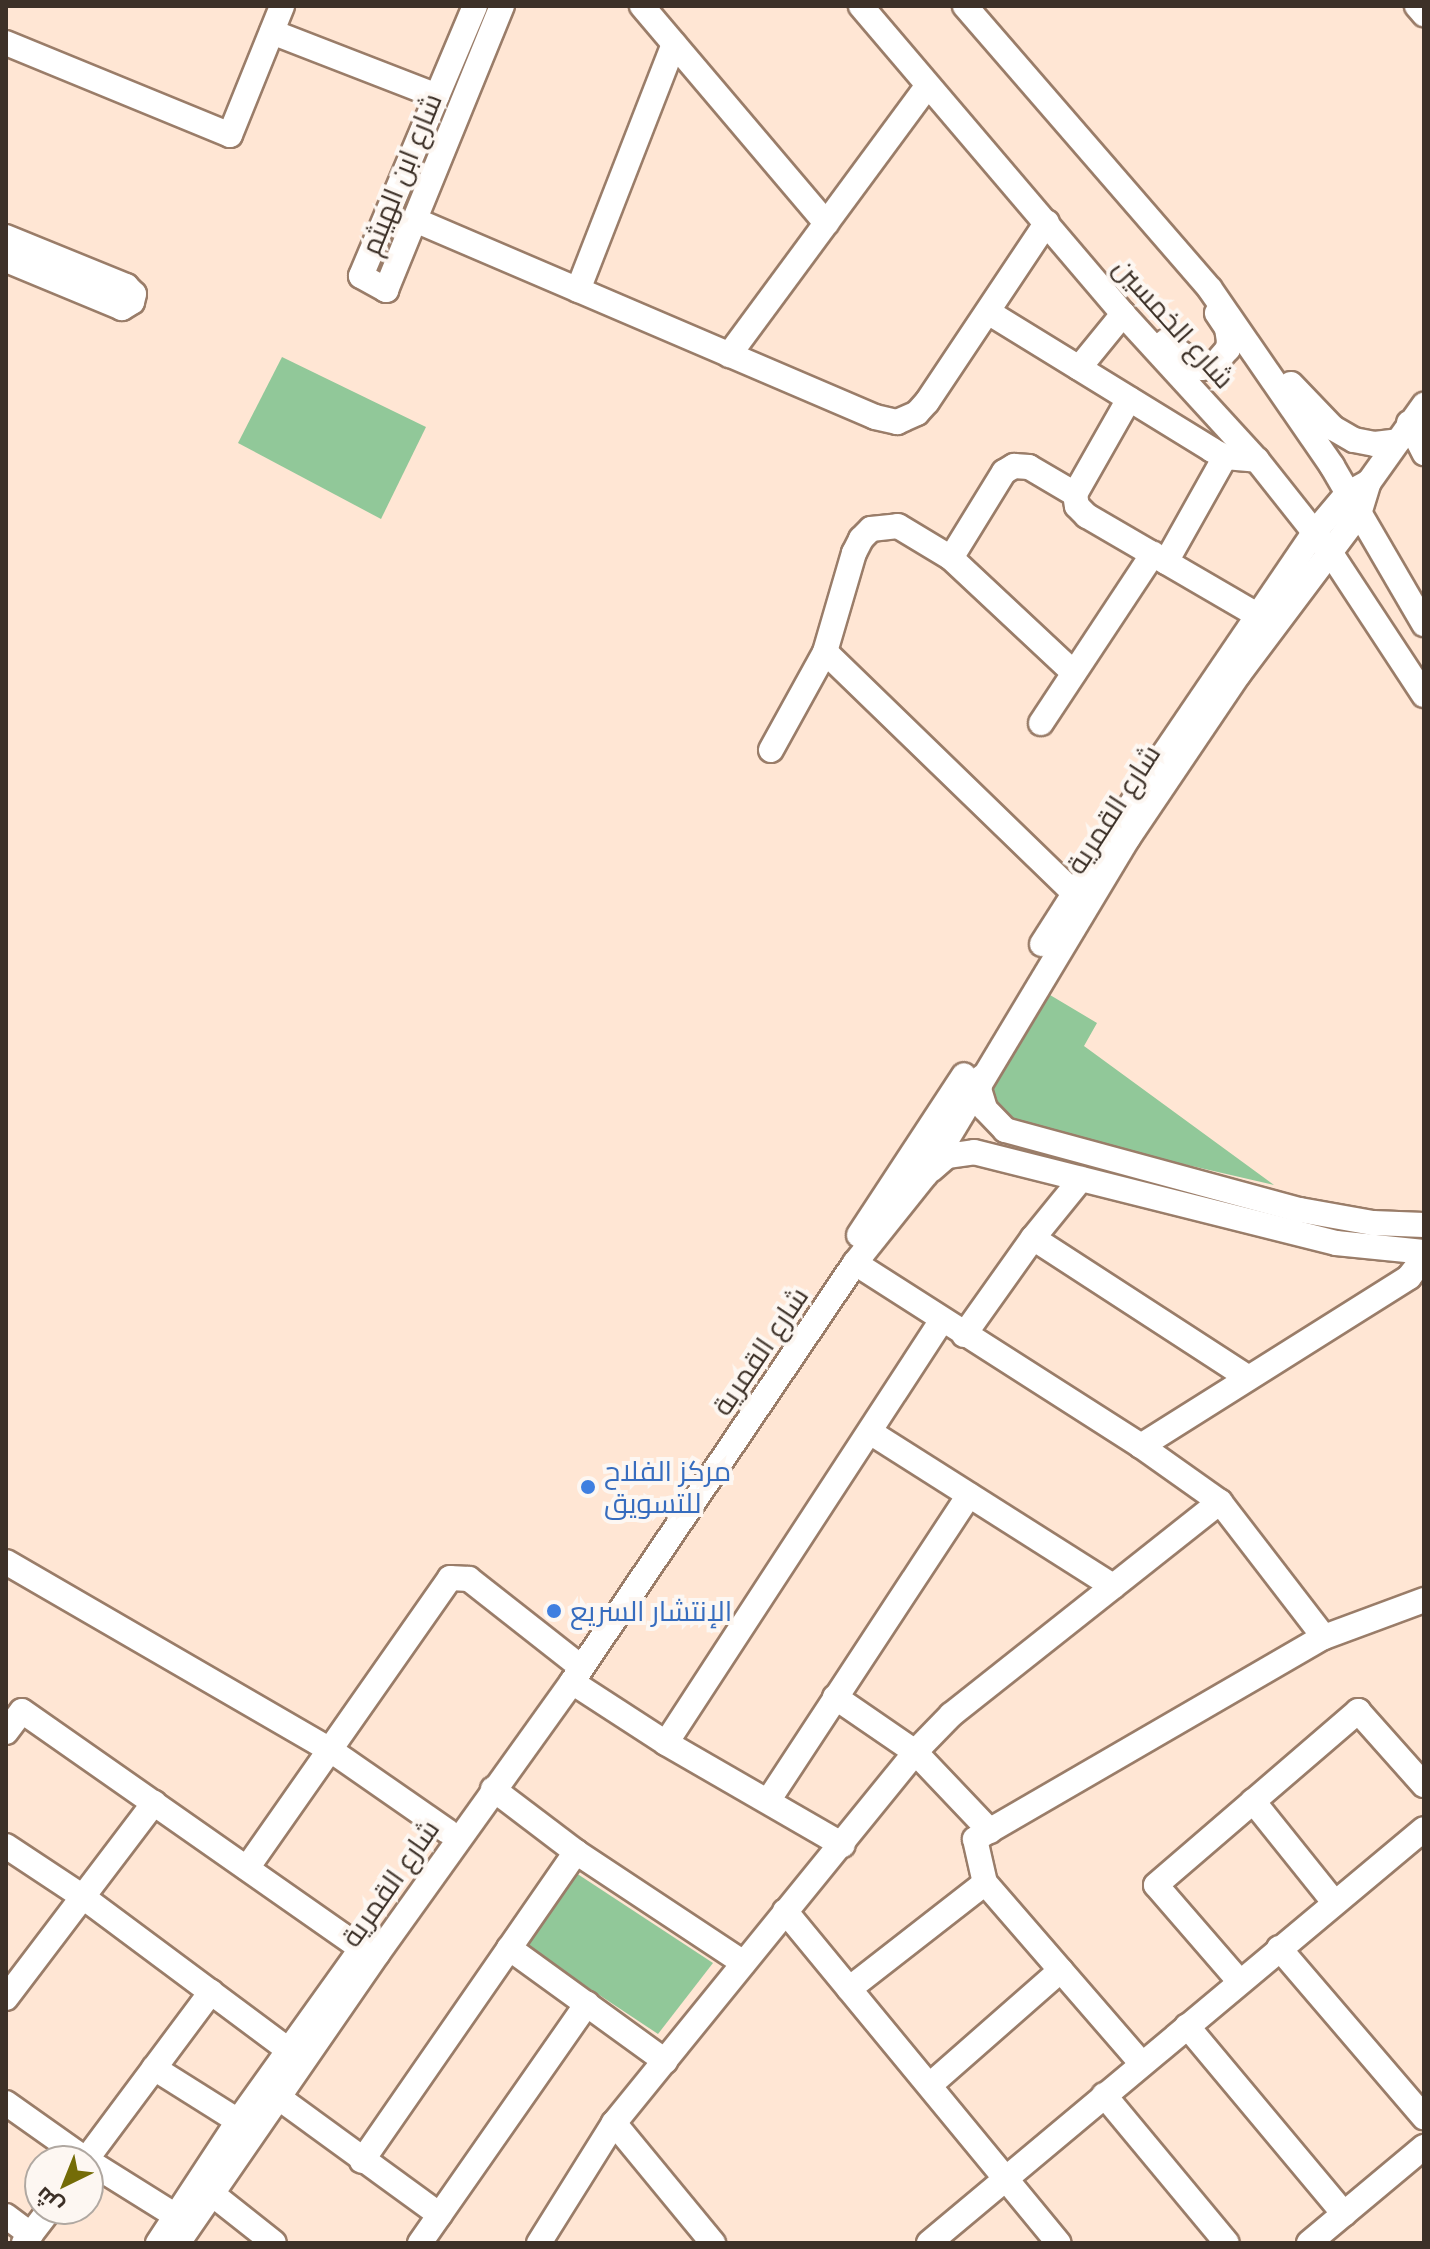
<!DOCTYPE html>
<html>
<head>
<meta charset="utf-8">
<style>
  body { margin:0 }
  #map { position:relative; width:1430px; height:2249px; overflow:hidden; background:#ffe6d4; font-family:"Public Sans",Cairo,sans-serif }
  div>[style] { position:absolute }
  .green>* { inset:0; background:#91c899 }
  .roads { filter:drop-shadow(2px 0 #9a7d69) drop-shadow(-2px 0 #9a7d69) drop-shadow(0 2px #9a7d69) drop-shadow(0 -2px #9a7d69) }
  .minor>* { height:24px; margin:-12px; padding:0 12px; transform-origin:12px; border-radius:12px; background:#fff }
  .dots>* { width:22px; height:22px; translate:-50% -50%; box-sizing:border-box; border:4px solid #fdf7f2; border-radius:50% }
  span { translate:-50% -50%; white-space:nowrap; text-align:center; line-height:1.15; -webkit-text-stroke:8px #fdf7f2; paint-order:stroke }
  .street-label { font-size:28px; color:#3d3128 }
  .shop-label { font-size:28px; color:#366cbe }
  .left { translate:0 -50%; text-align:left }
  .frame { position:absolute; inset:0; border:8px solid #3d3128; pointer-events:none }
  .north { position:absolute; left:24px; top:2145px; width:80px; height:80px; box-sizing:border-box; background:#fdf7f2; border:2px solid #b0a8a1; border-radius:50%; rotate:223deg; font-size:22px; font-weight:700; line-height:32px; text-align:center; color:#3d3128 }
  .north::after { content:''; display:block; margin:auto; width:28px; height:36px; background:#746c07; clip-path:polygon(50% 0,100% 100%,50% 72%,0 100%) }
</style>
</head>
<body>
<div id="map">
  <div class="green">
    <i style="clip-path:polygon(282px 357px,426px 427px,381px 519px,238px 443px)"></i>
    <i style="clip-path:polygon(1045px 992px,1097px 1023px,1084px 1046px,1274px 1185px,1010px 1124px,998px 1112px,991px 1091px,999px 1062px)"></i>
    <i style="clip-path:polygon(576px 1873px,713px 1963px,658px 2034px,527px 1947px)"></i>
  </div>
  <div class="roads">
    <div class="minor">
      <i style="left:475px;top:6px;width:293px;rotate:112.9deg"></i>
      <i style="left:361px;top:276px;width:29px;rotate:29deg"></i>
      <i style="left:386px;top:290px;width:307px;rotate:-67.8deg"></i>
      <i style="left:642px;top:6px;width:285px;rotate:49.7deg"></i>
      <i style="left:861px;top:6px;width:404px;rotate:49.6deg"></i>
      <i style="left:1123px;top:314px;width:198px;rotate:47.5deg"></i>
      <i style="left:1257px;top:460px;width:117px;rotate:51.6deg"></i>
      <i style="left:1330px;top:552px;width:171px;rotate:56.7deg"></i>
      <i style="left:965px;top:6px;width:374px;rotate:49.1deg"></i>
      <i style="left:1210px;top:289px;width:215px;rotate:55.4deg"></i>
      <i style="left:1332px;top:466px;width:183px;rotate:59.8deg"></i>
      <i style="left:1417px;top:6px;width:11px;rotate:49deg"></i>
      <i style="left:272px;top:32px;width:177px;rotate:21.2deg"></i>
      <i style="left:6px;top:43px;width:242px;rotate:22.3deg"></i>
      <i style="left:230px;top:135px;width:139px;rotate:-68deg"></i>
      <i style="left:415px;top:220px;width:500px;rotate:23.18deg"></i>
      <i style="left:875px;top:417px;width:23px;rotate:13deg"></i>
      <i style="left:897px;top:422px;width:22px;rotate:-24deg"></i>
      <i style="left:917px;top:413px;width:15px;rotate:-48deg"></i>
      <i style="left:927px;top:402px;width:216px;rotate:-56.3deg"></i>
      <i style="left:6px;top:237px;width:130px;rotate:22.2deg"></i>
      <i style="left:126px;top:286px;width:11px;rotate:45deg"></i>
      <i style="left:134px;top:294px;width:8px;rotate:104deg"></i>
      <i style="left:132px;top:302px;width:12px;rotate:149deg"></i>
      <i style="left:122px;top:308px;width:126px;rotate:-157.5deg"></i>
      <i style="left:578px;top:290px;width:264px;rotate:-68.7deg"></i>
      <i style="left:988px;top:312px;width:263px;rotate:31.6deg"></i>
      <i style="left:1212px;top:450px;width:15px;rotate:28deg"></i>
      <i style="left:1225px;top:457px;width:32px;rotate:5deg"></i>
      <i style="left:1165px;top:342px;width:45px;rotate:35.1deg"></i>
      <i style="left:1202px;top:368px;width:11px;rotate:-10deg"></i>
      <i style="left:1213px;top:366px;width:23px;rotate:-49deg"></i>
      <i style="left:1228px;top:349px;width:8px;rotate:-83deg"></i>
      <i style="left:1229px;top:341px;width:13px;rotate:-99deg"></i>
      <i style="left:1227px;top:328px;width:18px;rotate:-124deg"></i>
      <i style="left:729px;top:355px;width:334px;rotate:-53.6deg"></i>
      <i style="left:1079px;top:368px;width:70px;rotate:-50.8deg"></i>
      <i style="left:1291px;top:384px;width:61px;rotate:46.3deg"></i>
      <i style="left:1333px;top:428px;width:24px;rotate:30deg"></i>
      <i style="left:1354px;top:440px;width:21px;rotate:11deg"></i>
      <i style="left:1375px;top:444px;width:23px;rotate:-7deg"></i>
      <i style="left:1129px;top:399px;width:109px;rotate:119.6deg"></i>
      <i style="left:1075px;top:494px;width:12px;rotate:81deg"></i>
      <i style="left:1077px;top:506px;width:14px;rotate:45deg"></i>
      <i style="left:1087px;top:516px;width:197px;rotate:30.2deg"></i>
      <i style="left:1409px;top:423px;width:34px;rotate:63deg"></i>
      <i style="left:951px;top:558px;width:101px;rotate:-58.4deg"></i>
      <i style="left:1004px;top:472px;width:12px;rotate:-31deg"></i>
      <i style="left:1014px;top:466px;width:15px;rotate:4deg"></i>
      <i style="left:1029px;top:467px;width:53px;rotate:30.4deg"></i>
      <i style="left:1166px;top:562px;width:120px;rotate:-60.7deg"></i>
      <i style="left:1041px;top:723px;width:203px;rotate:-56.5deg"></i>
      <i style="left:771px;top:750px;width:112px;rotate:-61.1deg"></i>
      <i style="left:1073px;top:892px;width:345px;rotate:-135.9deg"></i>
      <i style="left:825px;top:652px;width:103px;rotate:-73.7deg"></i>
      <i style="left:854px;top:553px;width:16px;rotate:-63deg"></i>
      <i style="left:861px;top:539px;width:14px;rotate:-45deg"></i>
      <i style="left:871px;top:529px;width:27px;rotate:-6deg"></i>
      <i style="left:898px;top:526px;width:62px;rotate:31.1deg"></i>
      <i style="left:951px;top:558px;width:168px;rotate:43.1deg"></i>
      <i style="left:1042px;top:944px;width:217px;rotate:-57.4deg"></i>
      <i style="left:1159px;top:761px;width:276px;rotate:-55.8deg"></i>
      <i style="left:1314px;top:533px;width:51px;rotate:-49.8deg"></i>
      <i style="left:1347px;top:494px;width:25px;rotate:-29deg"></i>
      <i style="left:982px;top:1077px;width:12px;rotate:104deg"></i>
      <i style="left:979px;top:1089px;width:21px;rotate:73deg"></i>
      <i style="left:985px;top:1109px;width:29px;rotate:46deg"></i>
      <i style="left:1005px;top:1130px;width:306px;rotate:15.2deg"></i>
      <i style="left:1300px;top:1210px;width:74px;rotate:10.1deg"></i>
      <i style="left:1373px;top:1223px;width:51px;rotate:2.2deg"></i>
      <i style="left:931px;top:1170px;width:21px;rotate:-41deg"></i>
      <i style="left:947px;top:1156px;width:27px;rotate:-8deg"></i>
      <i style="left:974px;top:1152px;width:373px;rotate:14.1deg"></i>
      <i style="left:1336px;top:1243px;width:88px;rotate:5.8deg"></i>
      <i style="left:859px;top:1235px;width:191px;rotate:-56.7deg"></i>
      <i style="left:1033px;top:1238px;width:255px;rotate:33deg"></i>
      <i style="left:855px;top:1263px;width:340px;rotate:32.6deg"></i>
      <i style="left:1141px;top:1446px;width:97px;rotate:35.3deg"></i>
      <i style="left:1220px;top:1502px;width:170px;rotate:52.4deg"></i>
      <i style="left:964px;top:1335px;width:119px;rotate:-54.6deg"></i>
      <i style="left:1033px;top:1238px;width:76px;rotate:-50.9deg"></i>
      <i style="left:870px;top:1432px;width:288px;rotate:32.4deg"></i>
      <i style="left:1141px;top:1446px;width:317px;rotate:-32.2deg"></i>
      <i style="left:1409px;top:1277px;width:24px;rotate:-52deg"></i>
      <i style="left:6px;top:1562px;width:373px;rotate:30.1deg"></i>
      <i style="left:329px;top:1749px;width:144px;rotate:34.8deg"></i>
      <i style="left:572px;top:1682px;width:112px;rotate:33deg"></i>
      <i style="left:666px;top:1743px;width:204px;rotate:30deg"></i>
      <i style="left:835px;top:1697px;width:97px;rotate:34.5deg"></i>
      <i style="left:915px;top:1752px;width:109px;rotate:46.5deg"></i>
      <i style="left:6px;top:1732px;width:26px;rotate:-53deg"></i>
      <i style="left:22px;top:1711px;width:415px;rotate:35deg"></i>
      <i style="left:666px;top:1743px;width:505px;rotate:-56.88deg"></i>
      <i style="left:493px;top:1789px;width:104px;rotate:37.2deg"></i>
      <i style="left:576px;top:1852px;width:201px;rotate:33.5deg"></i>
      <i style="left:768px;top:1801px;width:366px;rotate:-56.7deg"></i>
      <i style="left:1253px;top:1801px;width:129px;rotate:51.3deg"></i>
      <i style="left:6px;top:1846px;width:92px;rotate:33.5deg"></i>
      <i style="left:83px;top:1897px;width:256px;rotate:36.7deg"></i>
      <i style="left:247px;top:1868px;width:354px;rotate:-55deg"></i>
      <i style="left:450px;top:1578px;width:19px;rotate:3deg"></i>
      <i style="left:469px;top:1579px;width:131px;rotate:38.2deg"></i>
      <i style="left:785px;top:1911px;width:430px;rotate:50.5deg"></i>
      <i style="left:509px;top:1948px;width:193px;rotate:35.9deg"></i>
      <i style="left:1279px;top:1948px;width:223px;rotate:49.4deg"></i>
      <i style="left:1240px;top:1982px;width:128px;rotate:-130.9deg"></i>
      <i style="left:1156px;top:1885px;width:267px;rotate:-40.7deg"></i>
      <i style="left:1358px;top:1711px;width:99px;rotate:48.3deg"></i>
      <i style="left:849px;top:1989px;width:172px;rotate:-37.9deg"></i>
      <i style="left:6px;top:1998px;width:245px;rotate:-52.8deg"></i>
      <i style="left:1187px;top:2026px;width:245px;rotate:50.1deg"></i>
      <i style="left:1142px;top:2064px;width:240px;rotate:-130.9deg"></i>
      <i style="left:985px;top:1883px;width:45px;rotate:-102.8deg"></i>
      <i style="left:975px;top:1839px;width:403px;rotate:-30.1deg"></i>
      <i style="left:1324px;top:1637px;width:107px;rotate:-20.3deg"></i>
      <i style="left:154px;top:2068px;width:99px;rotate:32.2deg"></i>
      <i style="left:930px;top:2085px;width:174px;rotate:-41.3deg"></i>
      <i style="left:1104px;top:2095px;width:192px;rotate:50.3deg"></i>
      <i style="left:278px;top:2097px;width:200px;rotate:36.1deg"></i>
      <i style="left:6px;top:2103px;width:100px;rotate:35.3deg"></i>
      <i style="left:614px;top:2123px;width:156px;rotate:50.5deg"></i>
      <i style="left:85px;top:2161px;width:211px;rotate:-53.3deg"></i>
      <i style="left:88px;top:2161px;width:104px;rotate:32deg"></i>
      <i style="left:362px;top:2161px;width:376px;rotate:-55.3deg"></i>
      <i style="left:211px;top:2193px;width:80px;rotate:38.4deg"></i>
      <i style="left:6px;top:2216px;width:31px;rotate:37deg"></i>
      <i style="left:24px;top:2243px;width:43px;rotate:-52.6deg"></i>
      <i style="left:158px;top:2243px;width:146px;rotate:-56.7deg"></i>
      <i style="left:238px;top:2121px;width:213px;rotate:-54.4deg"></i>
      <i style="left:178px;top:2243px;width:352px;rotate:-55.4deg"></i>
      <i style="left:378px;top:1953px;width:333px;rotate:-54.4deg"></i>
      <i style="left:572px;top:1682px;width:506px;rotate:-55.96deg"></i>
      <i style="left:855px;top:1263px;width:114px;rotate:-51.4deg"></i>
      <i style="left:926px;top:1174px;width:392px;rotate:-59deg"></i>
      <i style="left:1128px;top:838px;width:197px;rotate:-56deg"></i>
      <i style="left:1238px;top:675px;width:201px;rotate:-53.1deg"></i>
      <i style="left:1359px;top:514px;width:34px;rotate:-73deg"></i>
      <i style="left:1369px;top:482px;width:95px;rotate:-54.5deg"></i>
      <i style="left:420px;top:2243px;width:292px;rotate:-55.1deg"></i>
      <i style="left:539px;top:2243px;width:142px;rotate:-58deg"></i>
      <i style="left:614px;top:2123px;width:478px;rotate:-50.9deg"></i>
      <i style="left:915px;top:1752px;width:52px;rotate:-45.8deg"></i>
      <i style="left:951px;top:1715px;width:343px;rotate:-38.4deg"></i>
      <i style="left:929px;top:2243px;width:645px;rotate:-39.91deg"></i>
      <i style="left:1309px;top:2243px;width:150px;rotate:-39.9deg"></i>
    </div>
  </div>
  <div class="dots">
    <i style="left:588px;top:1487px;background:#3f7fe0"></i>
    <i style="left:554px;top:1611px;background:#3f7fe0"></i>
  </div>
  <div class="street-label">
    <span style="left:401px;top:174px;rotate:-68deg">شارع ابن الهيثم</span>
    <span style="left:1174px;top:323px;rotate:48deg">شارع الخمسين</span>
    <span style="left:1113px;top:809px;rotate:-57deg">شارع القمرية</span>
    <span style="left:760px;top:1351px;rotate:-56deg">شارع القمرية</span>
    <span style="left:390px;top:1883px;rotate:-55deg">شارع القمرية</span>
  </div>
  <div class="shop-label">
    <span class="left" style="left:604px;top:1487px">مركز الفلاح<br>للتسويق</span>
    <span class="left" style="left:570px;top:1611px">الإنتشار السريع</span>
  </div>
  <div class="frame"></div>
  <div class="north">ش</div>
</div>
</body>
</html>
